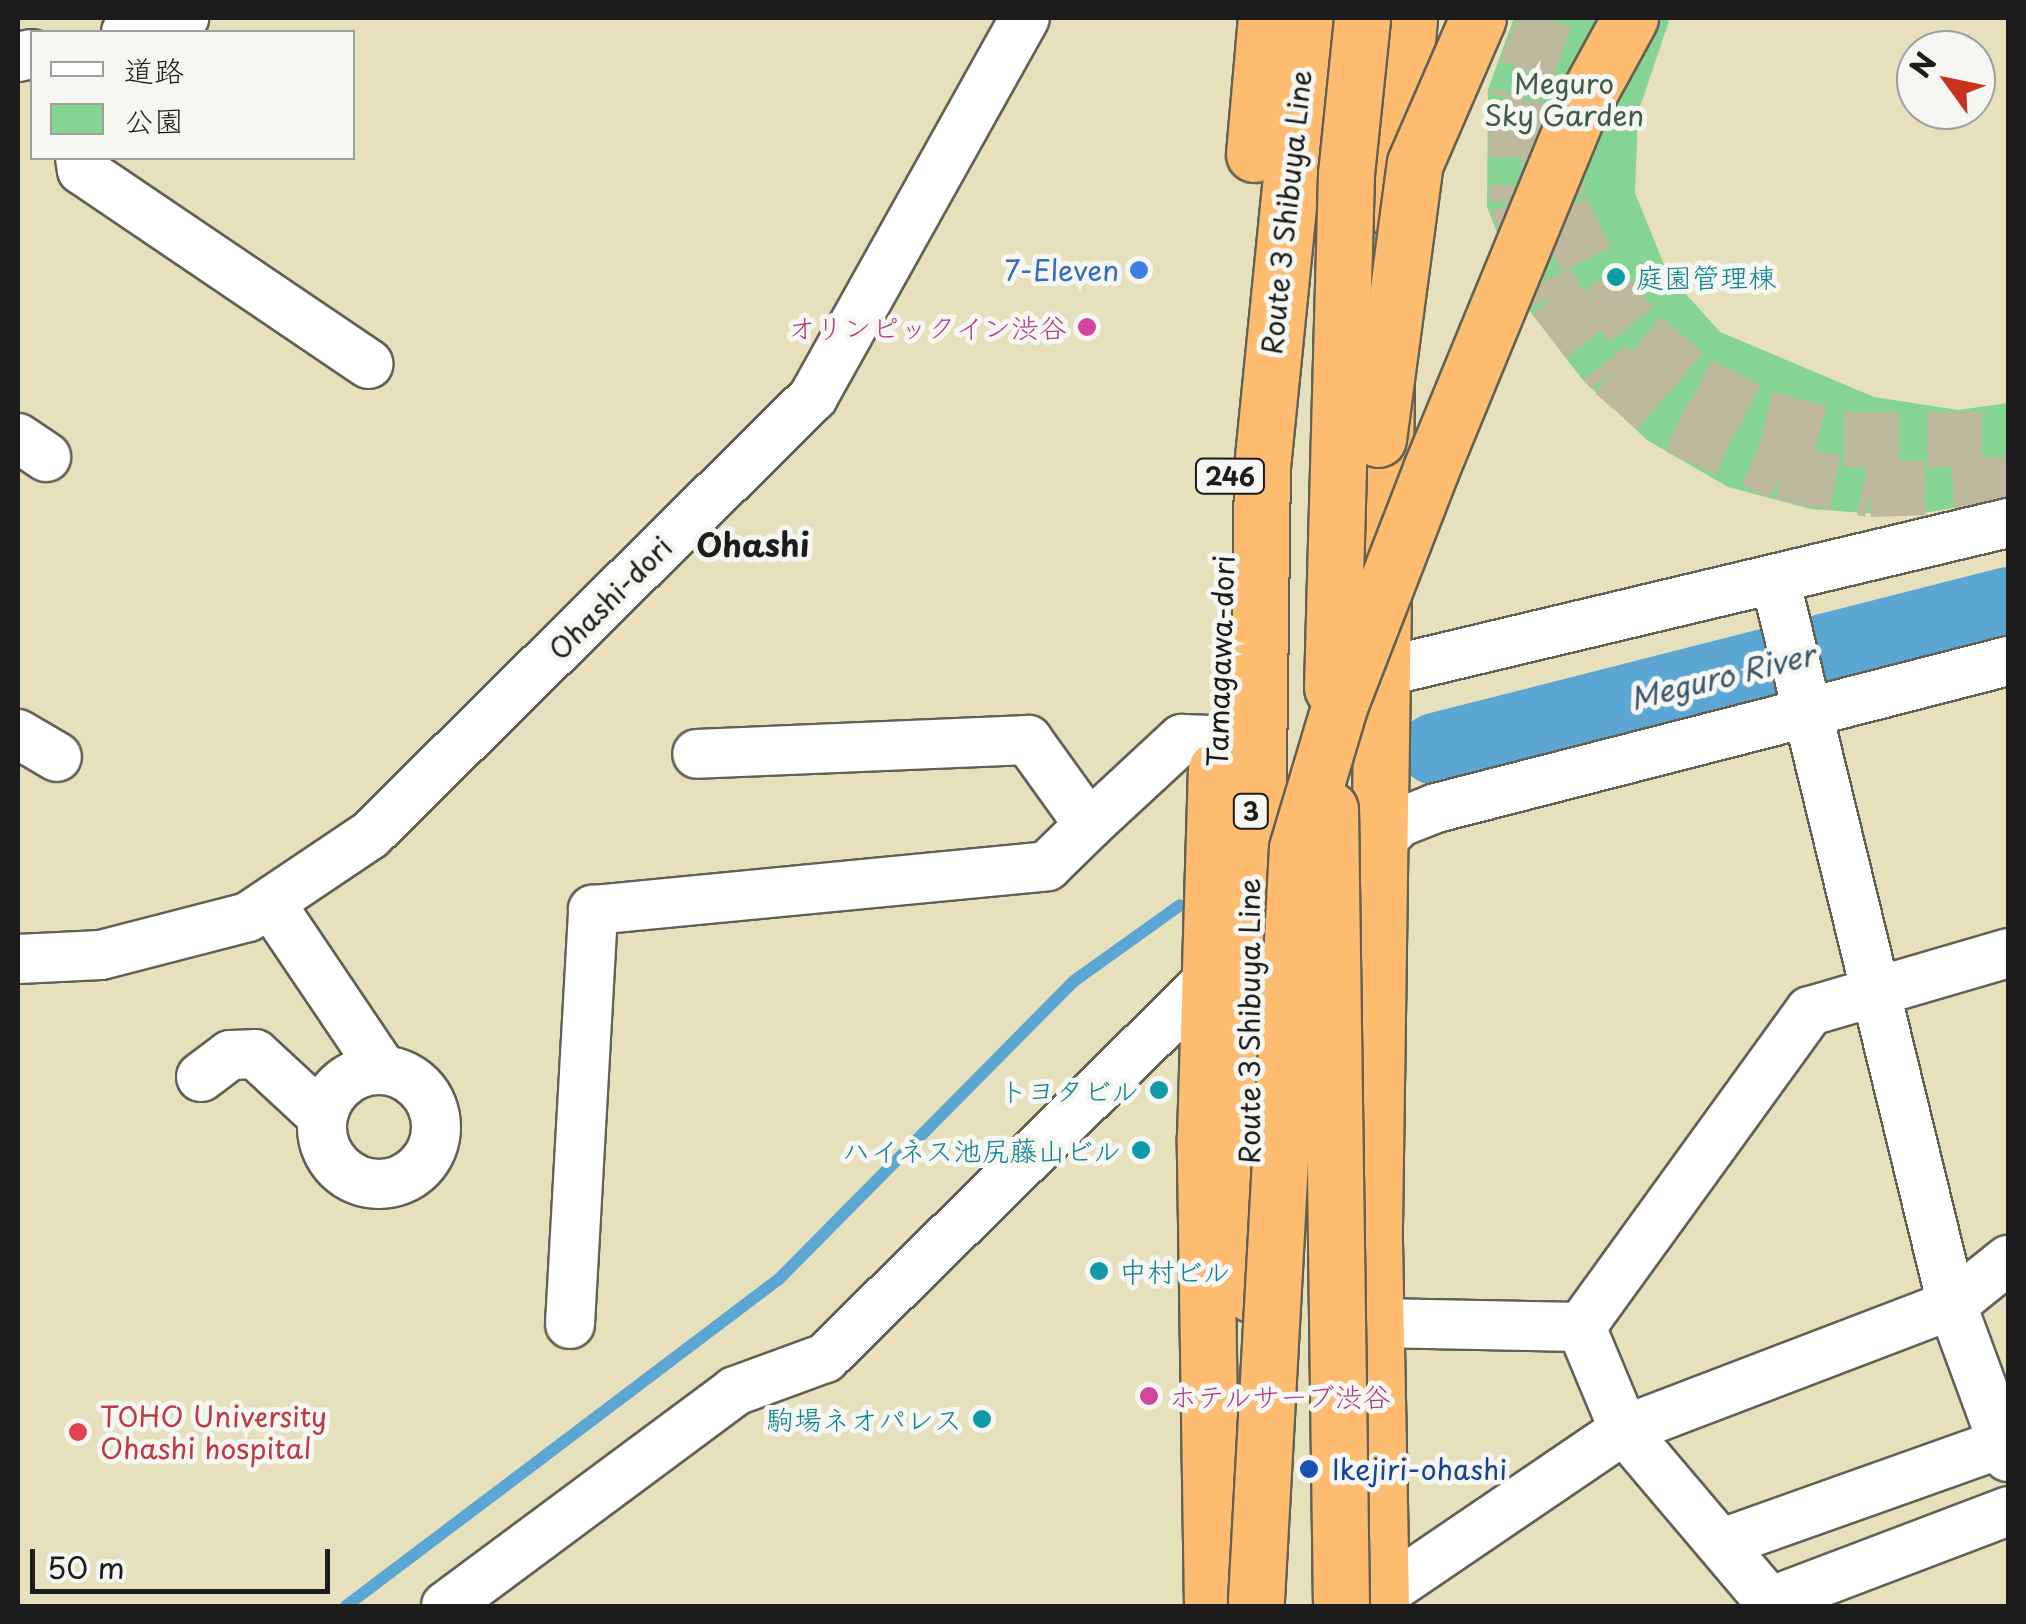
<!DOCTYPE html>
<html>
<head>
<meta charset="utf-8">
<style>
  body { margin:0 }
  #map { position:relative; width:2026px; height:1624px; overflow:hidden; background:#e7e0bc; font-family:"Playpen Sans","Klee One",sans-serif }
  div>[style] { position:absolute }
  .green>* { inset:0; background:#85d493 }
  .stream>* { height:12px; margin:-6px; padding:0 6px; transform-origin:6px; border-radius:6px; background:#5ca6d3 }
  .river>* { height:72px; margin:-36px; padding:0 36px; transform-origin:36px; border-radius:36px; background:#5ca6d3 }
  .highway-tunnel>* { height:55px; margin-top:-27.5px; transform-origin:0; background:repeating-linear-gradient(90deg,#beb99c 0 55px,transparent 0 83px) }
  .roads { filter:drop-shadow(2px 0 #636154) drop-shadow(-2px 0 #636154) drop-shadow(0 2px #636154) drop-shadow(0 -2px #636154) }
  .minor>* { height:48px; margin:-24px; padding:0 24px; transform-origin:24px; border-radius:24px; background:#fff }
  .minor>.ring { margin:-24px; padding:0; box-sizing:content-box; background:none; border:48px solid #fff; border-radius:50% }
  .highway>* { height:55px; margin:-27.5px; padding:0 27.5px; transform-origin:27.5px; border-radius:27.5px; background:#fdbc6f }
  .bridges { filter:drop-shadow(2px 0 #636154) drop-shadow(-2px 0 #636154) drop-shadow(0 2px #636154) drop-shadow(0 -2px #636154) }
  .highway-bridge>* { height:55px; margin:-27.5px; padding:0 27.5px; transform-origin:27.5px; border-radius:27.5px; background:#fdbc6f }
  .dots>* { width:28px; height:28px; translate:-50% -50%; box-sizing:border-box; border:5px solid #f6f6f2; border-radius:50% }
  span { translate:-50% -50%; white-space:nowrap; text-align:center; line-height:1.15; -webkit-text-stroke:10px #f6f6f2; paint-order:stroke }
  .shield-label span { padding:2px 8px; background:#f6f6f2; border:2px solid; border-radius:8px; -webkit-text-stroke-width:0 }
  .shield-label { font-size:25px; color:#1c1c1c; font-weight:700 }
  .park-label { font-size:28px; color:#415c46 }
  .street-label { font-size:28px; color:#1c1c1c }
  .shop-label { font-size:28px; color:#366cbe }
  .right { translate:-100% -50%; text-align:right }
  .culture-label { font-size:28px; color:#0d838f }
  .left { translate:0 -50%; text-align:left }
  .hotel-label { font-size:28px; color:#b23c85 }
  .health-label { font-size:28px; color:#be3a42 }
  .transit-label { font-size:28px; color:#164399 }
  .water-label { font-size:30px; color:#395a6e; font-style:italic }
  .quarter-label { font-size:32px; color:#1c1c1c; font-weight:700 }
  .frame { position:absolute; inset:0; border:20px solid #1c1c1c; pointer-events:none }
  .legend { position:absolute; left:30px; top:30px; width:325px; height:130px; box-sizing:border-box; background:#f6f6f2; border:2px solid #9f9f9c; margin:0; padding:12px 18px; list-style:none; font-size:30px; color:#1c1c1c }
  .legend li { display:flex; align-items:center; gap:20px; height:50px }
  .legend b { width:50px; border:2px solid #9f9f9c }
  .north { position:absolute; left:1896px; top:30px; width:100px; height:100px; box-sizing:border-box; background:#f6f6f2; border:2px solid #9f9f9c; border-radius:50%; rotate:303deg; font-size:28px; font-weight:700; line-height:40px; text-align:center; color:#1c1c1c }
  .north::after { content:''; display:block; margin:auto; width:35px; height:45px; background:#c8321e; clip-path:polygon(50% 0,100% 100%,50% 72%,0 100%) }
  .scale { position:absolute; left:30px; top:1549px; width:300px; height:45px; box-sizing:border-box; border:5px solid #1c1c1c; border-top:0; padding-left:12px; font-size:30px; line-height:35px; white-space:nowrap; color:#1c1c1c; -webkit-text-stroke:8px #f6f6f2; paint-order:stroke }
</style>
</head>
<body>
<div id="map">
  <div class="green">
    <i style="clip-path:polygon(1514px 18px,1670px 18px,1638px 113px,1635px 193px,1668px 274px,1720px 332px,1874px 397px,1958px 410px,2008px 403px,2008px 499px,1905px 516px,1811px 509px,1728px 487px,1647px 440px,1582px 379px,1526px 306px,1487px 207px,1488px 89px)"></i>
  </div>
  <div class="stream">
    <i style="left:346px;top:1606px;width:543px;rotate:-37.06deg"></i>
    <i style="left:779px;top:1279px;width:419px;rotate:-45.3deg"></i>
    <i style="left:1074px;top:981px;width:130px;rotate:-35.6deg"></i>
  </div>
  <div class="river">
    <i style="left:1435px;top:749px;width:591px;rotate:-14.29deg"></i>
  </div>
  <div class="highway-tunnel">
    <i style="left:1545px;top:18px;width:88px;rotate:109.3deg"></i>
    <i style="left:1516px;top:101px;width:100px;rotate:89.4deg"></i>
    <i style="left:1517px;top:201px;width:103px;rotate:68.9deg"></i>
    <i style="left:1554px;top:297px;width:95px;rotate:51.8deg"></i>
    <i style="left:1613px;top:372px;width:84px;rotate:40.2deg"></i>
    <i style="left:1677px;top:426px;width:114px;rotate:23.9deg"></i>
    <i style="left:1781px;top:472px;width:91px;rotate:10.8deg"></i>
    <i style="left:1870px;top:489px;width:138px;rotate:-2.1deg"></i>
    <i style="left:1546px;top:146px;width:66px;rotate:76deg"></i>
    <i style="left:1562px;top:210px;width:79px;rotate:63.8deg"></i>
    <i style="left:1597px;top:281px;width:73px;rotate:51.1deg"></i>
    <i style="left:1643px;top:338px;width:72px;rotate:39.4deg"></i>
    <i style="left:1699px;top:384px;width:75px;rotate:26.9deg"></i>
    <i style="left:1766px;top:418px;width:81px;rotate:15.1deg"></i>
    <i style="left:1844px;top:439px;width:164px"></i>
  </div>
  <div class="roads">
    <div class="minor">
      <i style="left:126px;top:32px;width:60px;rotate:-13.6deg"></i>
      <i style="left:18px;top:57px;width:14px;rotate:-12deg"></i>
      <i style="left:80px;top:158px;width:12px;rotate:81deg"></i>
      <i style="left:82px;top:170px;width:346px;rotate:34.1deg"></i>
      <i style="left:18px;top:438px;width:34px;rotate:34deg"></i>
      <i style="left:1775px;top:579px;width:747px;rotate:76.3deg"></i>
      <i style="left:1952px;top:1305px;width:162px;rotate:69.8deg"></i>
      <i style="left:1379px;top:673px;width:647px;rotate:-13.41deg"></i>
      <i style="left:18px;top:734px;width:45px;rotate:30.5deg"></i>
      <i style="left:1089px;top:825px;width:127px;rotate:-42.8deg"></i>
      <i style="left:1182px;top:739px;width:36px;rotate:2deg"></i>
      <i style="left:1376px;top:847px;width:33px;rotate:-47deg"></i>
      <i style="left:1398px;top:823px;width:41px;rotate:-21.5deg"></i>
      <i style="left:1436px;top:808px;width:591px;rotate:-14.41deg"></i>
      <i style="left:271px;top:904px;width:200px;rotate:56deg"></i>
      <i style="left:18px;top:959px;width:83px;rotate:-2.8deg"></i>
      <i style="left:101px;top:955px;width:152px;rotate:-14.5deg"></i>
      <i style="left:248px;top:917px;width:147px;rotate:-33.9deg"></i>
      <i style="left:370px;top:835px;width:623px;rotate:-44.67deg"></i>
      <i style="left:813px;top:397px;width:434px;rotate:-60.8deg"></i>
      <i class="ring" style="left:322px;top:1070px;width:66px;height:66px"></i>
      <i style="left:201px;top:1077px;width:36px;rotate:-37deg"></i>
      <i style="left:230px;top:1055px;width:25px;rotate:-2deg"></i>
      <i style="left:255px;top:1054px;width:91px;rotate:42.8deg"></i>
      <i style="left:1376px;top:1323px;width:205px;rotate:1.1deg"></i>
      <i style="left:1581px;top:1327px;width:390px;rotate:-54.1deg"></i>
      <i style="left:1810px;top:1011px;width:206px;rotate:-16.3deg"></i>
      <i style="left:570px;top:1324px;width:415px;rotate:-86.8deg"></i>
      <i style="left:593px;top:910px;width:456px;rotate:-5.5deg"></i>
      <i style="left:1047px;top:866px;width:59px;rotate:-44.3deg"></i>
      <i style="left:1089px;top:825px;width:105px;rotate:-125.7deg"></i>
      <i style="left:1028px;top:740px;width:331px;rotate:177.6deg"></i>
      <i style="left:1581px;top:1327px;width:112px;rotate:67.3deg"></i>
      <i style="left:1624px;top:1430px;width:231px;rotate:49.7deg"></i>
      <i style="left:1722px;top:1543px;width:298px;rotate:-19.6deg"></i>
      <i style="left:1381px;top:1595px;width:294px;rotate:-34.2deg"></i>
      <i style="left:1624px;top:1430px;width:351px;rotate:-20.9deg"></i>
      <i style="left:1952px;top:1305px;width:72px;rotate:-38.8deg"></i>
      <i style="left:1769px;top:1602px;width:256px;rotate:-20.8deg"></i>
      <i style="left:446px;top:1606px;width:360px;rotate:-36.6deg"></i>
      <i style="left:735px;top:1391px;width:96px;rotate:-20.1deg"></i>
      <i style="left:825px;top:1358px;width:535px;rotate:-44.55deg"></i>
    </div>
    <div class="highway">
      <i style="left:1254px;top:154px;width:137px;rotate:-85deg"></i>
      <i style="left:1392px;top:209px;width:192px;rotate:-84.9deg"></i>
      <i style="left:1251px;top:1294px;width:827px;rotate:-89.24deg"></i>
      <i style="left:1262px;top:467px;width:451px;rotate:-84.3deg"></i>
      <i style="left:1212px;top:1606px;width:469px;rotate:-90.9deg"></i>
      <i style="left:1205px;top:1137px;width:368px;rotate:-88.3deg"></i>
      <i style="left:1381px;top:1606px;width:380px;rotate:-91.1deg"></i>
      <i style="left:1374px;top:1226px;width:836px;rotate:-89.18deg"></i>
    </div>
  </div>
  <div class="bridges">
    <div class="highway-bridge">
      <i style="left:1378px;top:439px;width:278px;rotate:-82.4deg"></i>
      <i style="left:1415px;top:163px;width:158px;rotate:-66.5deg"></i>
      <i style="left:1332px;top:688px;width:514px;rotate:-88.44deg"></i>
      <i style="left:1346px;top:174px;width:157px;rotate:-84.1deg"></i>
      <i style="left:1330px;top:809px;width:797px;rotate:89.21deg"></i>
      <i style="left:1256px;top:1600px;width:753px;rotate:-86.88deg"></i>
      <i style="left:1297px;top:848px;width:150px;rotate:-73.4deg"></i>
      <i style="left:1340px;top:704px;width:252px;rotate:-68.8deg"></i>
      <i style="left:1431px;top:469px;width:385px;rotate:-67.6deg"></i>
      <i style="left:1578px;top:113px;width:108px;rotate:-61.3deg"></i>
    </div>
  </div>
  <div class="dots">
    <i style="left:1139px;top:270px;background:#3f7fe0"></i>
    <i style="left:1616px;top:277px;background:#0f9aa8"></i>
    <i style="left:1087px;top:327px;background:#d1479c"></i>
    <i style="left:1159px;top:1090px;background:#0f9aa8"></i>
    <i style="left:1141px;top:1150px;background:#0f9aa8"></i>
    <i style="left:1099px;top:1271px;background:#0f9aa8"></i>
    <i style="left:1149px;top:1396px;background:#d1479c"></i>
    <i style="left:982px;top:1419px;background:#0f9aa8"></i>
    <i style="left:78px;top:1432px;background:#e0444e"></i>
    <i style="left:1309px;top:1469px;background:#1a4fb4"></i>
  </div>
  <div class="shield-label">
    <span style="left:1230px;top:476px">246</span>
    <span style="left:1251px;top:811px">3</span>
  </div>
  <div class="park-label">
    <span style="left:1564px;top:99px">Meguro<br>Sky Garden</span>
  </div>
  <div class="street-label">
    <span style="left:1286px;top:212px;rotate:-84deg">Route 3 Shibuya Line</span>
    <span style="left:610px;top:598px;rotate:-45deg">Ohashi-dori</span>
    <span style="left:1220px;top:661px;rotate:-88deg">Tamagawa-dori</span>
    <span style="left:1249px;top:1021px;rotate:-90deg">Route 3 Shibuya Line</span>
  </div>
  <div class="shop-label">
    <span class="right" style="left:1119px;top:270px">7-Eleven</span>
  </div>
  <div class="culture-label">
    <span class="left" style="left:1636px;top:277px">庭園管理棟</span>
    <span class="right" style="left:1139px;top:1090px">トヨタビル</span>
    <span class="right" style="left:1121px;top:1150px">ハイネス池尻藤山ビル</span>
    <span class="left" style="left:1119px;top:1271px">中村ビル</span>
    <span class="right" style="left:962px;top:1419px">駒場ネオパレス</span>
  </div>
  <div class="hotel-label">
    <span class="right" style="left:1067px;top:327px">オリンピックイン渋谷</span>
    <span class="left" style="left:1169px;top:1396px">ホテルサーブ渋谷</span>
  </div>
  <div class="health-label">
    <span class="left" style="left:100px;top:1432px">TOHO University<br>Ohashi hospital</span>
  </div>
  <div class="transit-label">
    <span class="left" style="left:1332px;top:1469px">Ikejiri-ohashi</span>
  </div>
  <div class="water-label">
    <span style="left:1722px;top:676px;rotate:-14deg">Meguro River</span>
  </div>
  <div class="quarter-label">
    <span style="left:753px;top:544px">Ohashi</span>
  </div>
  <div class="frame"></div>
  <ul class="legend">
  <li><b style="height:12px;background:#fff"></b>道路</li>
  <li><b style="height:28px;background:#85d493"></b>公園</li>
  </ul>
  <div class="north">N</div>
  <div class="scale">50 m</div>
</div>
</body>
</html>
